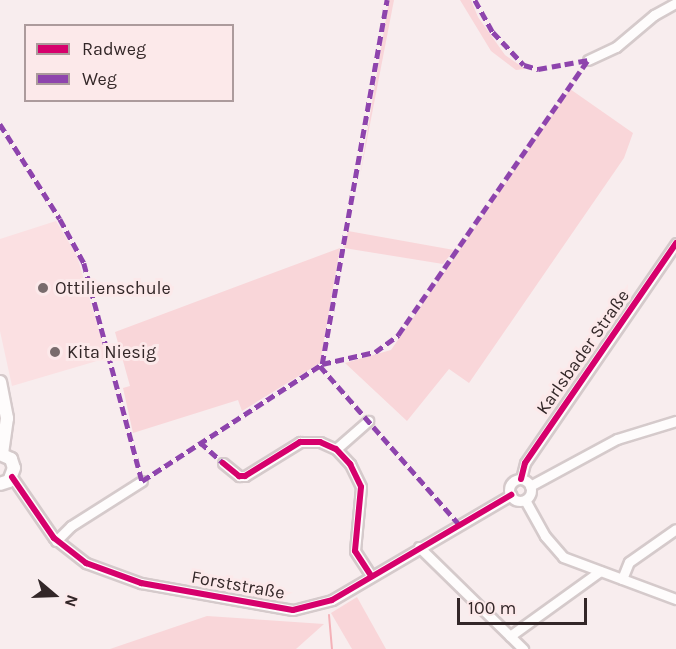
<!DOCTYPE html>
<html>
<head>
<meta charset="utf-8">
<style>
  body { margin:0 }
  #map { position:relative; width:676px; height:649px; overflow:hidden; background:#f8edee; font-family:Karla,sans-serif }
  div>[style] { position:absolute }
  .built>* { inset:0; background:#fbe0e2 }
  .green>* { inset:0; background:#f9d6d9 }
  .stream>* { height:2px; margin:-1px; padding:0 1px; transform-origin:1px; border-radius:1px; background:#f4b1b8 }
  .roads { filter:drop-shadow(2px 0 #d5cacb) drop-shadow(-2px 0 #d5cacb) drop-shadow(0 2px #d5cacb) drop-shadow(0 -2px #d5cacb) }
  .minor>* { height:9px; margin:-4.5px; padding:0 4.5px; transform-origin:4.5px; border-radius:4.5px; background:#fefcfc }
  .minor>.ring { margin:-4.5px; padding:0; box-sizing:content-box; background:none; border:9px solid #fefcfc; border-radius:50% }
  .major>* { height:12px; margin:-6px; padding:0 6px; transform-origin:6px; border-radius:6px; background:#fefcfc }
  .quiet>* { height:4.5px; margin-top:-2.25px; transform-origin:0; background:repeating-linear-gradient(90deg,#8e44ad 0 9px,transparent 0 13.5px) }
  .cycleway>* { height:6px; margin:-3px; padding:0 3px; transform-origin:3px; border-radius:3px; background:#d6006c }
  .dots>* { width:16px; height:16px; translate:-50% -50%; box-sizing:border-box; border:3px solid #fce9ea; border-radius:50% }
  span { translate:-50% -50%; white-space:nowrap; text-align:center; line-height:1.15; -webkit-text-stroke:6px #fce9ea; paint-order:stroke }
  .poi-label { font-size:18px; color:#332728 }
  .left { translate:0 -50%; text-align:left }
  .street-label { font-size:18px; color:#332728 }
  .legend { position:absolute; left:24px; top:24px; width:210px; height:78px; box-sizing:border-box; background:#fce9ea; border:2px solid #ac9b9c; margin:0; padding:8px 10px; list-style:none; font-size:18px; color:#332728 }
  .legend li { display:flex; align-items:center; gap:12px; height:30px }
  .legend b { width:30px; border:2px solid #ac9b9c }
  .north { position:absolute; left:24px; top:565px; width:60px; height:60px; -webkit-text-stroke:4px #fce9ea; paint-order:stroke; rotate:109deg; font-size:16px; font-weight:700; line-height:24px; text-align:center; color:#332728 }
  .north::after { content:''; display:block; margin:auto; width:21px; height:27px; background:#332728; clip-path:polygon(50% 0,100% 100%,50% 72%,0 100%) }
  .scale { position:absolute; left:457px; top:598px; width:130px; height:27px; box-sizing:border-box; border:3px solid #332728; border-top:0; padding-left:8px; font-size:18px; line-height:21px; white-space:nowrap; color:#332728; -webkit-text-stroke:4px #fce9ea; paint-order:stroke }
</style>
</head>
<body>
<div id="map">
  <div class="built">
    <i style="clip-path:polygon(56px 221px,77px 256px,107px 358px,12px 386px,0 331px,0 239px)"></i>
  </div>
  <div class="green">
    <i style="clip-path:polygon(389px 0,394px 0,360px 176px)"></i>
    <i style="clip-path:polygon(460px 0,471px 0,478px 17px,505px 55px,525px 69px,516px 70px,491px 51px)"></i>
    <i style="clip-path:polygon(570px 89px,633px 133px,624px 158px,469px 383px,449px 369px,407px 421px,345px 363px,391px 350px)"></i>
    <i style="clip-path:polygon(348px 231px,454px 250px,443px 264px,344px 248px)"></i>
    <i style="clip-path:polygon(340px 248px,320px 363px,242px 411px,238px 400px,133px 433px,123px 388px,130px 386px,115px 332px)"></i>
    <i style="clip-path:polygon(357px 597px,386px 649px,352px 649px,331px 613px)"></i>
    <i style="clip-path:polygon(207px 616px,324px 624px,296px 649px,110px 649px)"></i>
  </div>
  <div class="stream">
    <i style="left:329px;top:615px;width:34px;rotate:85deg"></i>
  </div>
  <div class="roads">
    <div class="minor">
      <i style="left:588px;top:60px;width:31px;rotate:-25deg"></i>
      <i style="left:616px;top:47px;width:50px;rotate:-40.1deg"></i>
      <i style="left:654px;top:15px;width:25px;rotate:-29deg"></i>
      <i style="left:336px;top:449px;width:43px;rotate:-41.2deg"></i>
      <i style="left:223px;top:463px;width:21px;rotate:39deg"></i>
      <i style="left:239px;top:476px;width:6px"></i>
      <i style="left:245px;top:476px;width:65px;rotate:-31.7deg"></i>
      <i style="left:300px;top:442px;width:20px"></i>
      <i style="left:320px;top:442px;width:17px;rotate:24deg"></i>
      <i style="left:336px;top:449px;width:21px;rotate:47deg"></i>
      <i style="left:350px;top:464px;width:25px;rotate:64deg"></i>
      <i style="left:361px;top:487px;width:64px;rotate:95.4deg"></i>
      <i style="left:355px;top:551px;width:30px;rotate:57deg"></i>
      <i style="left:12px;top:477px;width:74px;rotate:55.5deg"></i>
      <i style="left:54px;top:538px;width:41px;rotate:38deg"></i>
      <i style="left:86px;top:563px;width:59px;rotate:20deg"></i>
      <i style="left:141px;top:583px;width:154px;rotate:10.1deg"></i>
      <i style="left:293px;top:610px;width:40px;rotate:-14.4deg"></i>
      <i style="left:332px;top:600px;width:208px;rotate:-30.4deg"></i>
      <i style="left:521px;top:479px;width:16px;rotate:-76deg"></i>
      <i style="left:525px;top:463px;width:267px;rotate:-55.5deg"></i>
      <i class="ring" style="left:509px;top:479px;width:13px;height:13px"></i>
      <i style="left:530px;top:486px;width:99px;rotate:-28.4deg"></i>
      <i style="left:617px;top:439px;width:62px;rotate:-17deg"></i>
      <i style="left:525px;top:500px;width:41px;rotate:60.9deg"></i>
      <i style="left:545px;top:536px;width:28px;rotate:49deg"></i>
      <i style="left:563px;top:557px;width:121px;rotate:20.4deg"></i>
      <i style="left:56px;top:541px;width:21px;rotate:-45deg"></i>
      <i style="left:71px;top:526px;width:84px;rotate:-32.4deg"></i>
      <i style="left:419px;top:547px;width:146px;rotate:44.4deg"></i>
      <i style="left:622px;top:579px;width:18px;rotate:-68deg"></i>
      <i style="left:629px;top:562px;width:57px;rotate:-35.1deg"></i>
      <i style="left:510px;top:636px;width:111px;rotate:-35.8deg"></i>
    </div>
    <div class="major">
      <i style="left:0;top:382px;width:37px;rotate:79deg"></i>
      <i style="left:7px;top:418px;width:36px;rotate:98deg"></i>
      <i style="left:0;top:454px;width:12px;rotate:24deg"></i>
      <i style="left:11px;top:459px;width:9px;rotate:72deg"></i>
      <i style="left:14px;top:468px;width:14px;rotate:111deg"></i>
      <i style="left:9px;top:481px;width:9px;rotate:162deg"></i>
    </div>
  </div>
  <div class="quiet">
    <i style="left:475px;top:0;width:37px;rotate:61deg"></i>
    <i style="left:493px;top:32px;width:45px;rotate:46.8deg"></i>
    <i style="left:524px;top:65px;width:15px;rotate:16deg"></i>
    <i style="left:538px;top:69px;width:51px;rotate:-10.2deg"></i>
    <i style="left:0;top:124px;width:112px;rotate:57.7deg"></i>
    <i style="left:60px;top:219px;width:50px;rotate:61.4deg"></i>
    <i style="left:84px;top:263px;width:226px;rotate:75.1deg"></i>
    <i style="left:142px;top:481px;width:215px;rotate:-33deg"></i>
    <i style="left:322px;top:364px;width:370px;rotate:-79.9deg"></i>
    <i style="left:322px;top:364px;width:54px;rotate:-12.8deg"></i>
    <i style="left:375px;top:352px;width:29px;rotate:-36deg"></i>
    <i style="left:398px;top:335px;width:334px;rotate:-55.4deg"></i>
    <i style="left:320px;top:366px;width:210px;rotate:48.7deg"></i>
    <i style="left:200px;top:442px;width:31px;rotate:42deg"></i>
  </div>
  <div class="cycleway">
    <i style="left:223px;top:463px;width:21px;rotate:39deg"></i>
    <i style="left:239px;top:476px;width:6px"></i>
    <i style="left:245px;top:476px;width:65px;rotate:-31.7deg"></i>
    <i style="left:300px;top:442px;width:20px"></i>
    <i style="left:320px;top:442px;width:17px;rotate:24deg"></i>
    <i style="left:336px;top:449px;width:21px;rotate:47deg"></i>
    <i style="left:350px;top:464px;width:25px;rotate:64deg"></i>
    <i style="left:361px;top:487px;width:64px;rotate:95.4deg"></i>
    <i style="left:355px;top:551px;width:30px;rotate:57deg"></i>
    <i style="left:12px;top:477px;width:74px;rotate:55.5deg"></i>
    <i style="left:54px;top:538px;width:41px;rotate:38deg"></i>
    <i style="left:86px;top:563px;width:59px;rotate:20deg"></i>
    <i style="left:141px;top:583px;width:154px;rotate:10.1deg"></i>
    <i style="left:293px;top:610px;width:40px;rotate:-14.4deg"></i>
    <i style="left:332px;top:600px;width:208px;rotate:-30.4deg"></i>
    <i style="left:521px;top:479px;width:16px;rotate:-76deg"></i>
    <i style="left:525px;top:463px;width:267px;rotate:-55.5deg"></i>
  </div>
  <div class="dots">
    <i style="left:43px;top:288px;background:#786c6d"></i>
    <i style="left:55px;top:352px;background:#786c6d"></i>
  </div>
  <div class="poi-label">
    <span class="left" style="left:55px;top:288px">Ottilienschule</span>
    <span class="left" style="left:67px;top:352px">Kita Niesig</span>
  </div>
  <div class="street-label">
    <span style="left:583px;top:352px;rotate:-55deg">Karlsbader Straße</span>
    <span style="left:238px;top:585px;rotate:10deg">Forststraße</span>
  </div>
  <ul class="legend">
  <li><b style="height:8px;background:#d6006c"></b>Radweg</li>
  <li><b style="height:8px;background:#8e44ad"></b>Weg</li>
  </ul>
  <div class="north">N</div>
  <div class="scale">100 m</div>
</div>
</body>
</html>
